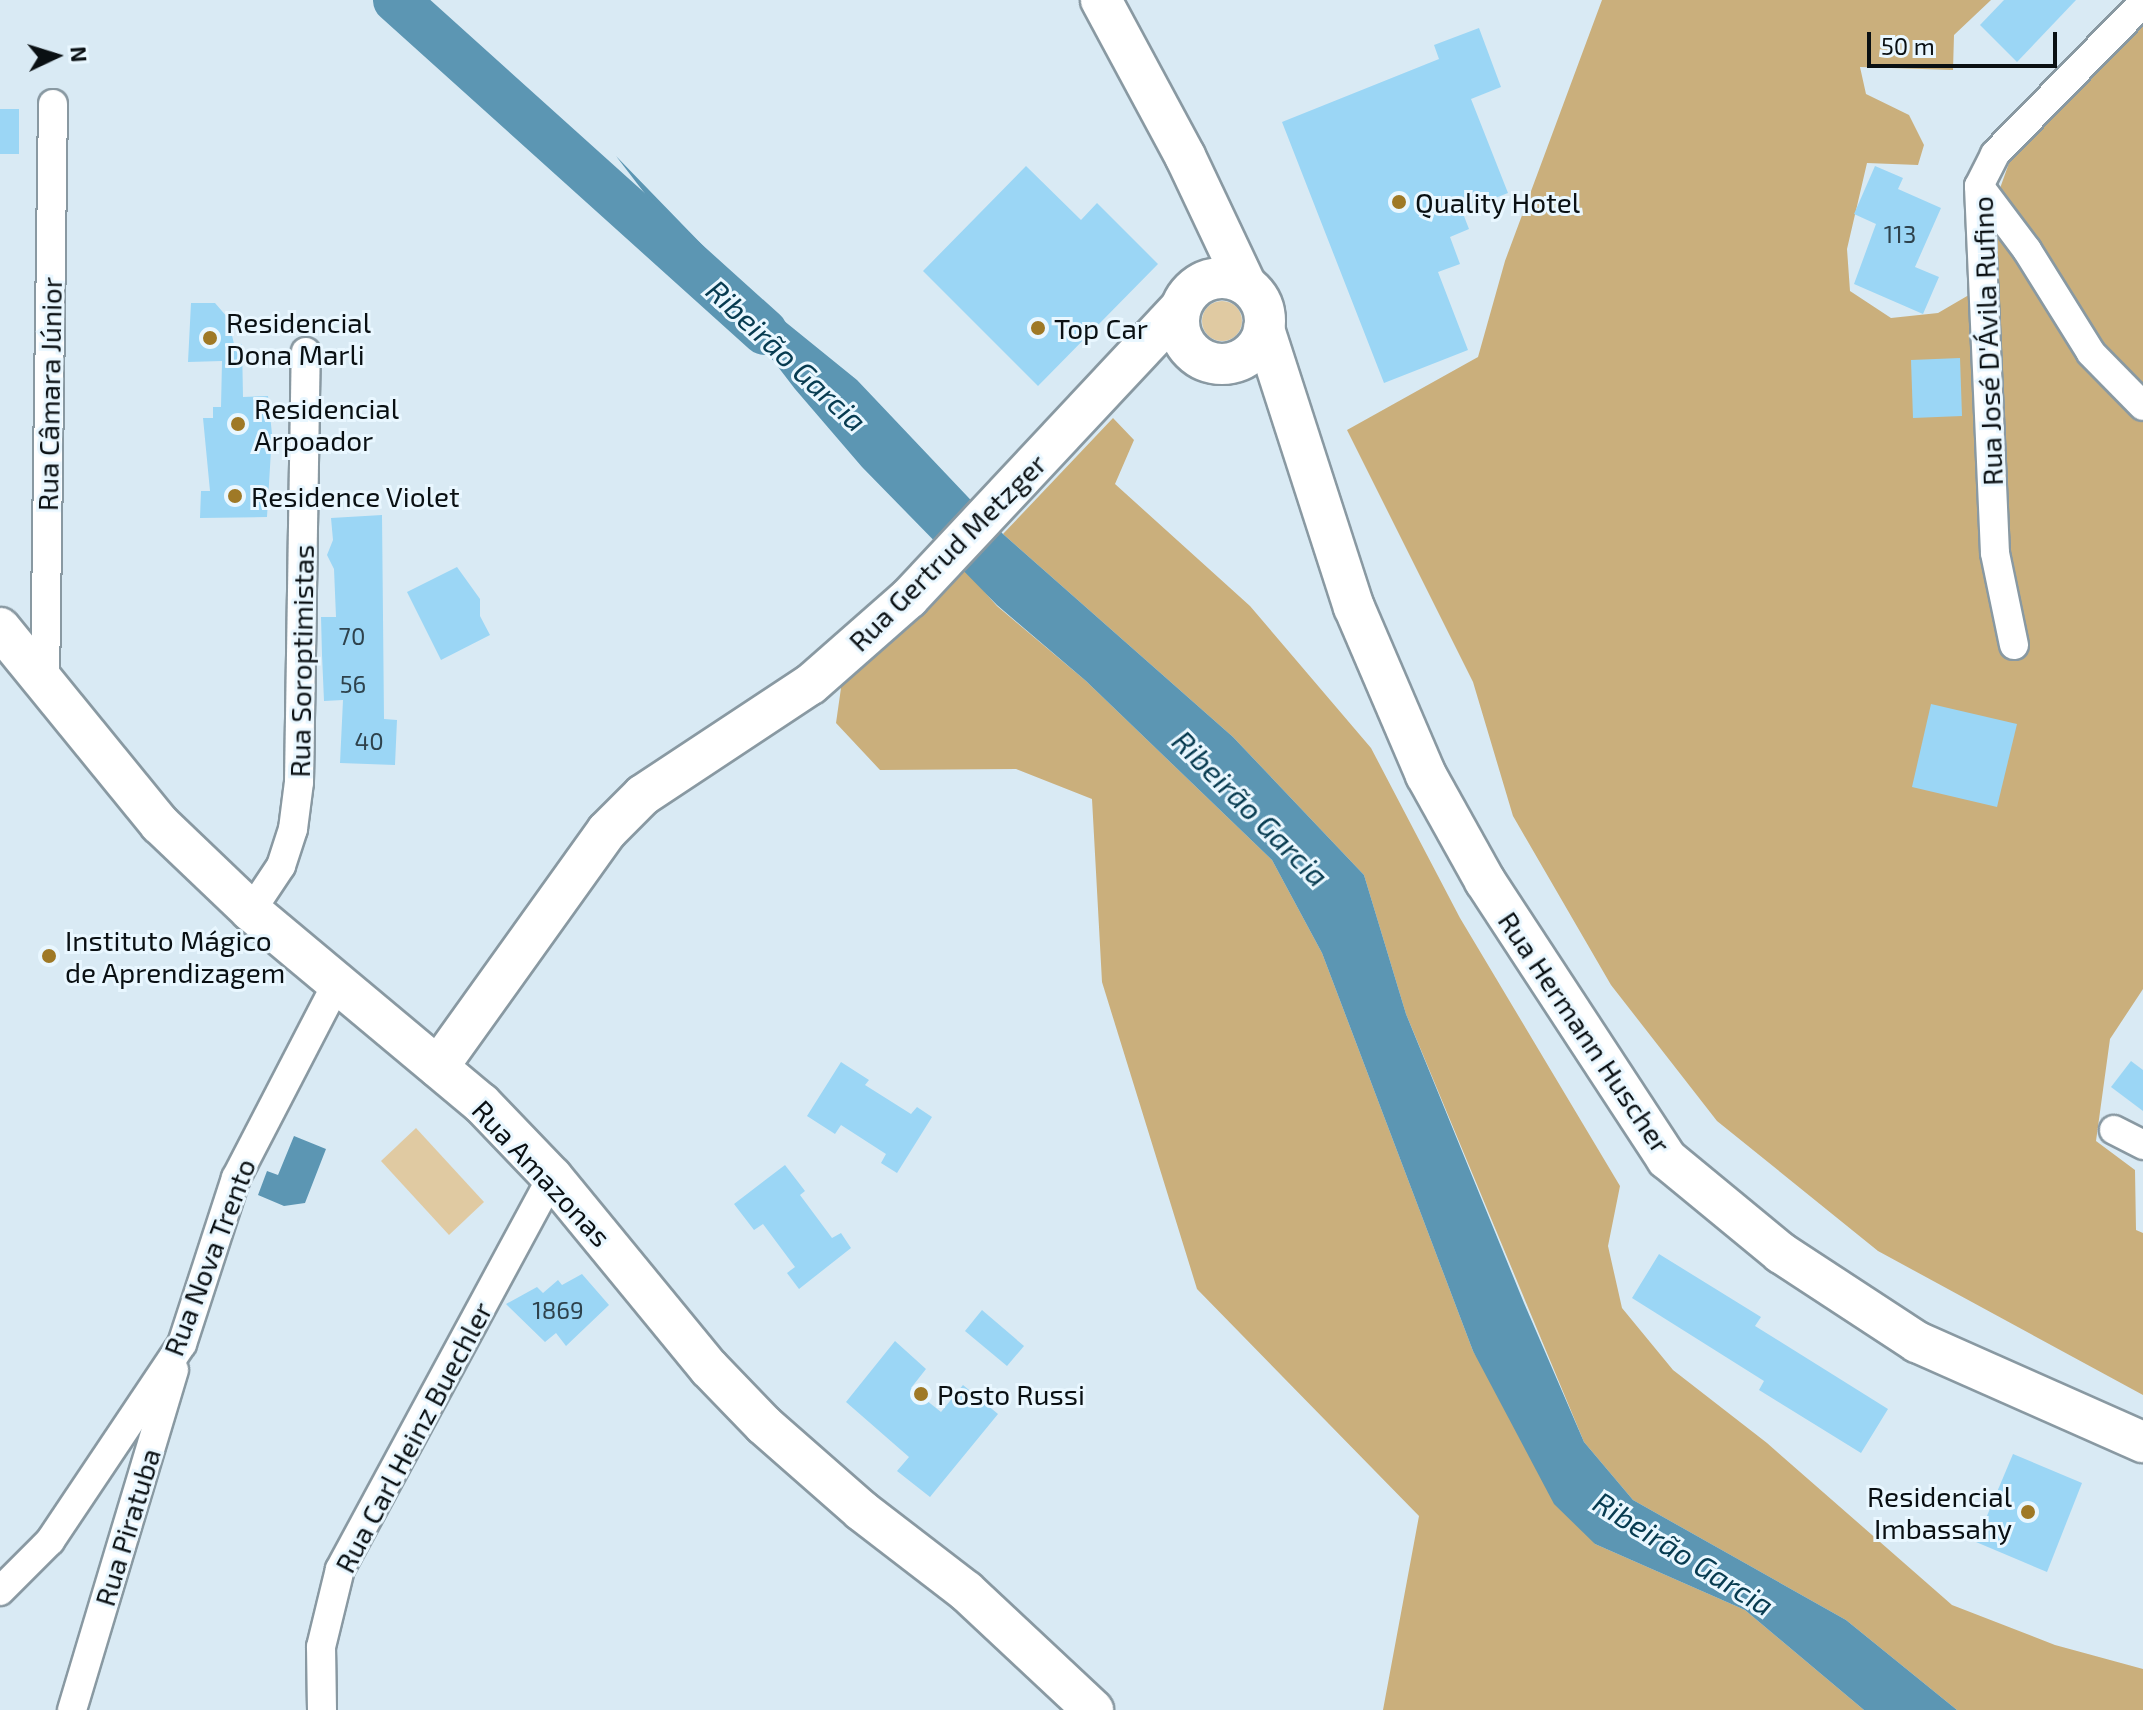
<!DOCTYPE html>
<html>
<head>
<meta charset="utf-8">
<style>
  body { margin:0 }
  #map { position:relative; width:2143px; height:1710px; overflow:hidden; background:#d9eaf4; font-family:"Exo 2",sans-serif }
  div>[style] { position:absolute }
  .green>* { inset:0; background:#e0caa2 }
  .round { border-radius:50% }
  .forest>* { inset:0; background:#caaf7c }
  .water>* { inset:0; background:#5c96b3 }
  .river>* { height:46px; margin:-23px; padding:0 23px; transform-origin:23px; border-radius:23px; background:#5c96b3 }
  .building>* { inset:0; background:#9bd6f5 }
  .roads { filter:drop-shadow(2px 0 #8999a2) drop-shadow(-2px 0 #8999a2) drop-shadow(0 2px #8999a2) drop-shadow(0 -2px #8999a2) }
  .street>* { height:28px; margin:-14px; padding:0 14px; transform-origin:14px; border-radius:14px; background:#fff }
  .secondary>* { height:40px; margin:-20px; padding:0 20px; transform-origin:20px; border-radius:20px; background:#fff }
  .secondary>.ring { margin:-20px; padding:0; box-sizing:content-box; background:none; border:40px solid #fff; border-radius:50% }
  .dots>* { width:22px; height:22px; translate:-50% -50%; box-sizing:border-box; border:4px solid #e9f7ff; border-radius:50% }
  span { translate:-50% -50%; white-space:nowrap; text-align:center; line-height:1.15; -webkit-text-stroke:6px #e9f7ff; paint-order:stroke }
  .number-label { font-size:24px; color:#2e424c }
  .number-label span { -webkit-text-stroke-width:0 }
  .poi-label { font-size:28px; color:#0a1013 }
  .left { translate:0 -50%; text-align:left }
  .right { translate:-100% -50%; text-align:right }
  .street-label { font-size:28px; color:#0a1013 }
  .water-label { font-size:30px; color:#073b50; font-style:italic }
  .north { position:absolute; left:16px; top:16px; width:80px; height:80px; -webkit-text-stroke:6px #e9f7ff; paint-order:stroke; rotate:86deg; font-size:22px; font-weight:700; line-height:32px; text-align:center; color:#0a1013 }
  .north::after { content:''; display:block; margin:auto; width:28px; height:36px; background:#0a1013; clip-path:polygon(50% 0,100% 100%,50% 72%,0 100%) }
  .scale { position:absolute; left:1867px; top:32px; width:190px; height:36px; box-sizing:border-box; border:4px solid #0a1013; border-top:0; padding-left:10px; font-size:24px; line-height:28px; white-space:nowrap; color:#0a1013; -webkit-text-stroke:6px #e9f7ff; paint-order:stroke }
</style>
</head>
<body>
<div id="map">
  <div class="green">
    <i class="round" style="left:1202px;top:301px;width:40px;height:40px"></i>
    <i style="clip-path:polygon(416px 1128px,484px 1202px,449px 1235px,381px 1161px)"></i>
  </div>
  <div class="forest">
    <i style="clip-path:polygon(1602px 0,1991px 0,1954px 35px,1953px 70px,1860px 67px,1866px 94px,1909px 115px,1924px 145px,1918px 165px,1867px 163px,1847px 249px,1850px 291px,1891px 318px,1938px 313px,1986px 285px,1983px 236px,2009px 163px,2043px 111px,2143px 20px,2143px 989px,2110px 1039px,2096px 1141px,2135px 1170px,2136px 1230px,2143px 1233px,2143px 1395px,1878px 1251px,1717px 1121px,1611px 985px,1513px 816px,1473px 682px,1347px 430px,1478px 357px,1505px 261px)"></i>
    <i style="clip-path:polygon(1113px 418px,1134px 440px,1115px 484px,1250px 606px,1371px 748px,1460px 918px,1620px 1186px,1608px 1246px,1622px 1308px,1673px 1370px,1767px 1443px,1952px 1605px,2055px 1645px,2143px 1669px,2143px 1710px,1957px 1710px,1846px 1620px,1633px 1500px,1584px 1442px,1406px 1014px,1364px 875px,1233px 737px,1003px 534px)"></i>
    <i style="clip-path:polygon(961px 565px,997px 606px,1086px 681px,1272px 860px,1322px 953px,1473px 1351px,1595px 1544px,1745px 1610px,1864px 1710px,1383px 1710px,1419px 1516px,1197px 1289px,1102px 982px,1092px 799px,1016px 769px,880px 770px,836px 723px,842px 681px)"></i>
  </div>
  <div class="water">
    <i style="clip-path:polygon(616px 156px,746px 290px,857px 380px,1003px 534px,1233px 737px,1364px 875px,1406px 1014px,1524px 1303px,1584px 1442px,1633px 1500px,1846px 1620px,1957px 1710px,1864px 1710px,1745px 1610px,1595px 1544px,1554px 1504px,1473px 1351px,1322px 953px,1272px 860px,1086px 681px,997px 605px,862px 467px,795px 389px)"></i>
    <i style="clip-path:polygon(294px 1136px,326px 1149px,305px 1203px,284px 1206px,258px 1195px,267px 1171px,278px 1175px)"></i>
  </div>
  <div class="river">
    <i style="left:396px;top:0;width:496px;rotate:42deg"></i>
  </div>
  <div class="building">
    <i style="clip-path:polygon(2004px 0,2076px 0,2017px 62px,1980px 25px)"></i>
    <i style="clip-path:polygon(1479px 28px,1501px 87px,1471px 99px,1508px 193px,1462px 211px,1469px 229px,1450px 237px,1460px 264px,1438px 272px,1468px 350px,1384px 383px,1282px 122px,1439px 59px,1434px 45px)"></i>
    <i style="clip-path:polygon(0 109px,19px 109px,19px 154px,0 154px)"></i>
    <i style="clip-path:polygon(1026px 166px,1081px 220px,1097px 203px,1158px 264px,1038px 386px,923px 271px)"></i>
    <i style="clip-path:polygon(1875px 166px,1903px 178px,1898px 189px,1941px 208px,1915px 267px,1939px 277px,1923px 314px,1854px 284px,1876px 224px,1854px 214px)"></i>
    <i style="clip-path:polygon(191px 303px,215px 303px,228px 318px,234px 344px,242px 344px,243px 397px,268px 396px,272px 434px,267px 517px,200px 518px,201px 491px,210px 491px,203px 418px,213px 418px,213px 407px,221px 407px,222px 361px,188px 362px)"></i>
    <i style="clip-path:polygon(1960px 358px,1962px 416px,1913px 418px,1911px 360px)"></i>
    <i style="clip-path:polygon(382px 515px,384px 719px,397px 720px,395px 765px,340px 763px,343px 700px,324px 701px,322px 655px,321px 617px,336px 617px,334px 569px,327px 555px,333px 540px,331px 518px)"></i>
    <i style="clip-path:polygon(457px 567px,480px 599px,480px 616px,490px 635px,441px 660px,407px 592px)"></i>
    <i style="clip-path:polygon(1931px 704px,2017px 724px,1997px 807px,1912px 787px)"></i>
    <i style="clip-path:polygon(2131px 1061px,2143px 1070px,2143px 1111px,2111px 1087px)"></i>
    <i style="clip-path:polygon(841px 1062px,869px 1080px,865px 1085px,911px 1114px,917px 1107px,932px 1117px,897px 1173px,881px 1163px,886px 1154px,841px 1125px,835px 1134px,807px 1116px)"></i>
    <i style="clip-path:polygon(785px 1165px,805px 1191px,800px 1195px,832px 1238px,841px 1233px,851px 1248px,799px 1289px,787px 1273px,795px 1267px,763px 1224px,754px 1230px,734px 1204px)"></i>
    <i style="clip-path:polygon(1659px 1254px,1761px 1317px,1755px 1326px,1888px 1409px,1861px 1453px,1759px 1390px,1764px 1381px,1632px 1298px)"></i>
    <i style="clip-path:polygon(582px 1274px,609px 1305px,566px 1346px,556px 1333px,545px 1342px,506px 1304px,537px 1287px,543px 1293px,558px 1280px,562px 1285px)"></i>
    <i style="clip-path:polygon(982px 1310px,1024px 1346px,1007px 1366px,965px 1331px)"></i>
    <i style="clip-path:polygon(895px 1341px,926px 1369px,911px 1388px,941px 1412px,963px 1385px,998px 1414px,930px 1497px,897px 1471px,909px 1457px,846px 1402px)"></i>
    <i style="clip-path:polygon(2013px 1454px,2082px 1483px,2047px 1572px,1976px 1542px)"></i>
  </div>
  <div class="roads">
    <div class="street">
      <i style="left:1979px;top:186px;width:80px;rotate:53.1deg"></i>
      <i style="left:2027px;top:250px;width:121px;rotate:58.1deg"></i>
      <i style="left:2091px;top:353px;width:74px;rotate:45.5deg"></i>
      <i style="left:2014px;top:645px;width:94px;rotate:-101.7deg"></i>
      <i style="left:1995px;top:553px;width:367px;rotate:-92.5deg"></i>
      <i style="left:1979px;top:186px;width:36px;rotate:-63deg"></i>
      <i style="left:1995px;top:154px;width:211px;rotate:-45.6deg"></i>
      <i style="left:45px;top:683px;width:579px;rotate:-89.21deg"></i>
      <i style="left:251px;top:911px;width:54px;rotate:-56.3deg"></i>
      <i style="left:281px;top:866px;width:39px;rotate:-72deg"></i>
      <i style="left:293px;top:829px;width:47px;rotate:-82.7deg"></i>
      <i style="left:299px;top:782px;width:430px;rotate:-89.1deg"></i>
      <i style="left:2114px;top:1130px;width:33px;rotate:27deg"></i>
      <i style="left:0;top:1591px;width:71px;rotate:-45deg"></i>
      <i style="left:50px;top:1541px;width:237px;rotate:-56.2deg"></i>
      <i style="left:182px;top:1344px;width:175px;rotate:-72deg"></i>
      <i style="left:236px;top:1178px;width:220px;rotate:-62.6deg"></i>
      <i style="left:72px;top:1710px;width:355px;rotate:-73.3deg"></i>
      <i style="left:322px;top:1710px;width:63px;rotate:-90.9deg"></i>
      <i style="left:321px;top:1647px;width:80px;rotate:-76.3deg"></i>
      <i style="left:340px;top:1569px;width:446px;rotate:-61.6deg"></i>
    </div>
    <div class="secondary">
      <i style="left:1101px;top:0;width:177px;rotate:61.7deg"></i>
      <i style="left:1185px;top:156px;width:143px;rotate:64.7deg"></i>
      <i class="ring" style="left:1179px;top:278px;width:46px;height:46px"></i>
      <i style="left:1264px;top:329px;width:292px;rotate:72.1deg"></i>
      <i style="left:1354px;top:607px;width:183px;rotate:66.8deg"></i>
      <i style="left:1426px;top:775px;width:121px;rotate:60.9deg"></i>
      <i style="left:1485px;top:881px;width:332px;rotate:56.8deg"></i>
      <i style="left:1667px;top:1159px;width:148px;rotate:39.5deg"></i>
      <i style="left:1781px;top:1253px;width:163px;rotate:33.2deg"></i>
      <i style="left:1917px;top:1342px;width:247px;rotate:23.9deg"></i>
      <i style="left:0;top:628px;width:253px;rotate:50.8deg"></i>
      <i style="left:160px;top:824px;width:126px;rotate:43.7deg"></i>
      <i style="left:251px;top:911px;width:300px;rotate:39.9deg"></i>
      <i style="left:481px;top:1103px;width:103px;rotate:46.2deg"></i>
      <i style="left:552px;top:1177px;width:247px;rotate:50.6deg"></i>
      <i style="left:709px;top:1368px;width:79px;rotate:46deg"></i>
      <i style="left:764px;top:1425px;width:130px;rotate:41.3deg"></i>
      <i style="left:862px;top:1511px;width:131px;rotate:37.6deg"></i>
      <i style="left:966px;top:1591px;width:174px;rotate:43.1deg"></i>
      <i style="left:438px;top:1067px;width:290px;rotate:-54.4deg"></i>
      <i style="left:607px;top:831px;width:51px;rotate:-45deg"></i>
      <i style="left:643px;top:795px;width:201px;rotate:-33.5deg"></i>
      <i style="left:811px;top:684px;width:130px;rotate:-41.3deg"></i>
      <i style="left:909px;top:598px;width:397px;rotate:-46.9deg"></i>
    </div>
  </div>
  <div class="dots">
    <i style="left:1399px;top:202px;background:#9f7926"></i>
    <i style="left:1038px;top:328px;background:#9f7926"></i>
    <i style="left:210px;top:338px;background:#9f7926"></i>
    <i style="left:238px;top:424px;background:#9f7926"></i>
    <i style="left:235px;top:496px;background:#9f7926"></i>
    <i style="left:49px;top:956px;background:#9f7926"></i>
    <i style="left:921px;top:1394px;background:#9f7926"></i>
    <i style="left:2028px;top:1512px;background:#9f7926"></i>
  </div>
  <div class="number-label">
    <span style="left:1900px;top:234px">113</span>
    <span style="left:352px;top:636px">70</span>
    <span style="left:353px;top:684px">56</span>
    <span style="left:369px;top:741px">40</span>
    <span style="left:558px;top:1310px">1869</span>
  </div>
  <div class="poi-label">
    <span class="left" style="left:1415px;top:202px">Quality Hotel</span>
    <span class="left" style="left:226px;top:338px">Residencial<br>Dona Marli</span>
    <span class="left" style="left:1054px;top:328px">Top Car</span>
    <span class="left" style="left:254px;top:424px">Residencial<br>Arpoador</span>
    <span class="left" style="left:251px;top:496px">Residence Violet</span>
    <span class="left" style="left:65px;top:956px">Instituto Mágico<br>de Aprendizagem</span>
    <span class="left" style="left:937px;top:1394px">Posto Russi</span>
    <span class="right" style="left:2012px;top:1512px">Residencial<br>Imbassahy</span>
  </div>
  <div class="street-label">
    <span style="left:1987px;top:341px;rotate:-92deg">Rua José D'Ávila Rufino</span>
    <span style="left:49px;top:394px;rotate:-89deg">Rua Câmara Júnior</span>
    <span style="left:947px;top:552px;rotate:-45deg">Rua Gertrud Metzger</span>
    <span style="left:301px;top:661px;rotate:-89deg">Rua Soroptimistas</span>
    <span style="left:1585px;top:1032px;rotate:56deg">Rua Hermann Huscher</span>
    <span style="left:542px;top:1173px;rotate:47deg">Rua Amazonas</span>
    <span style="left:209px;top:1257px;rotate:-69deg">Rua Nova Trento</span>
    <span style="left:413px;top:1437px;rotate:-62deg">Rua Carl Heinz Buechler</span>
    <span style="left:127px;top:1527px;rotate:-73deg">Rua Piratuba</span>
  </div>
  <div class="water-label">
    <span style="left:787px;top:355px;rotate:43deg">Ribeirão Garcia</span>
    <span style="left:1251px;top:808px;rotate:45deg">Ribeirão Garcia</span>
    <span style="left:1684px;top:1553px;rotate:32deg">Ribeirão Garcia</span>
  </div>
  <div class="north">N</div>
  <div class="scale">50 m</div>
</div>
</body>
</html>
